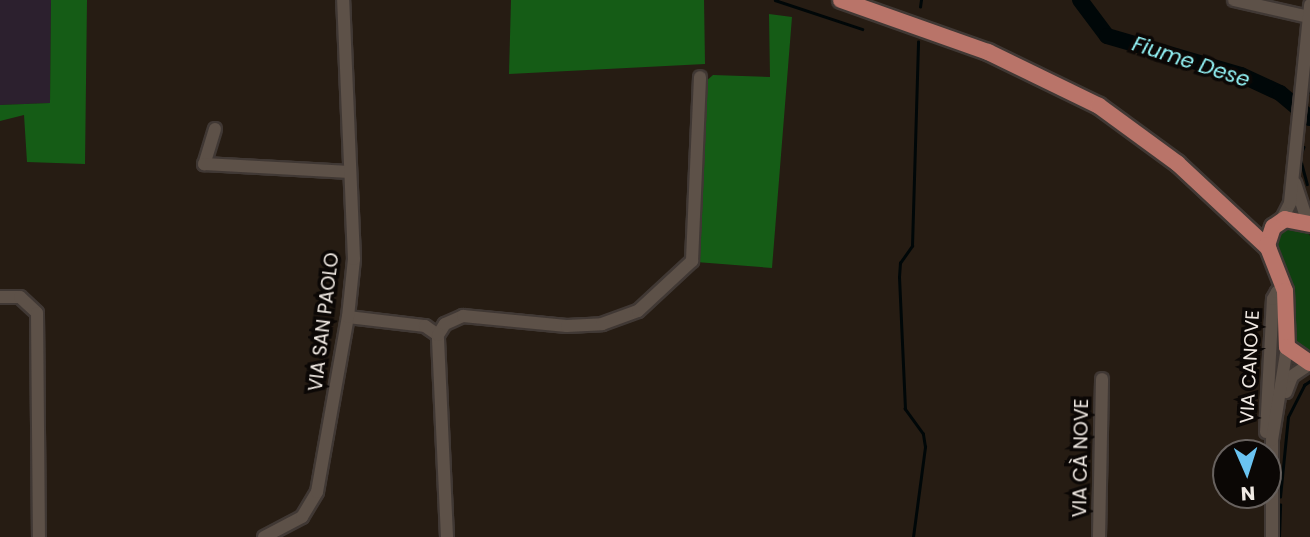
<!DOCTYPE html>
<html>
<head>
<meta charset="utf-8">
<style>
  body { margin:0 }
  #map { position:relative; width:1310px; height:537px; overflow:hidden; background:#261c13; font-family:Poppins,sans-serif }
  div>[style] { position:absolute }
  .industrial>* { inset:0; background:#2c202e }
  .green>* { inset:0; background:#0f400f }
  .forest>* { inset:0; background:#155c16 }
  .stream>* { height:2.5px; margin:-1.25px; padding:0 1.25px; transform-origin:1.25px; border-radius:1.25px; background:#000708 }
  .river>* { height:16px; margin:-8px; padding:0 8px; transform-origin:8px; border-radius:8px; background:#000708 }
  .roads { filter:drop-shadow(2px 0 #403834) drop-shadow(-2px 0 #403834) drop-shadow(0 2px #403834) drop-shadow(0 -2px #403834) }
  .minor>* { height:12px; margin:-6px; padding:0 6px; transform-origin:6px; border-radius:6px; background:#5d5148 }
  .major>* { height:16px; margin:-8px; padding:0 8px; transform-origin:8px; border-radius:8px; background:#b97469 }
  span { translate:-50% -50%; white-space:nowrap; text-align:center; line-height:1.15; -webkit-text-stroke:7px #0b0705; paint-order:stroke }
  .street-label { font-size:19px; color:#f0e9e3 }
  .water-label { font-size:21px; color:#94f5f8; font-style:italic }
  .north { position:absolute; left:1212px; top:439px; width:70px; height:70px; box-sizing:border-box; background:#0b0705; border:2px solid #67615e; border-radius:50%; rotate:177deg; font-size:19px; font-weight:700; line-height:28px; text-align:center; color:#f0e9e3 }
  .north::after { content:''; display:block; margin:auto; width:24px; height:32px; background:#6ac3f1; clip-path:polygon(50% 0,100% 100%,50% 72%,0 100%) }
</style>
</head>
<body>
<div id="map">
  <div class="industrial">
    <i style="clip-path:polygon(0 0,51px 0,50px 103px,0 105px)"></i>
  </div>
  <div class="green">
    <i style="clip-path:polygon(1285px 225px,1307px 231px,1310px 236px,1310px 356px,1293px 343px,1273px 243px)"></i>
  </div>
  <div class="forest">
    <i style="clip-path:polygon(51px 0,87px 0,85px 164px,27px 162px,24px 115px,0 121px,0 105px,50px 103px)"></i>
    <i style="clip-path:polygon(511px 0,704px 0,705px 64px,509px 74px)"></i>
    <i style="clip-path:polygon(769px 14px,792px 17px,772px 268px,696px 262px,705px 82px,713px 75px,770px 77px)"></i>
  </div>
  <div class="stream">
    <i style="left:775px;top:0;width:92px;rotate:18.4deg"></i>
    <i style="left:920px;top:7px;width:7px;rotate:-82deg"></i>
    <i style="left:1310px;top:88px;width:4px;rotate:90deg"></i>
    <i style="left:1304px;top:147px;width:11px;rotate:112deg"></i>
    <i style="left:1300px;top:157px;width:28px;rotate:75deg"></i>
    <i style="left:1280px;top:497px;width:80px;rotate:-84.3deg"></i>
    <i style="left:1288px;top:417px;width:36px;rotate:-63deg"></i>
    <i style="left:1304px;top:385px;width:7px;rotate:-34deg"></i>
    <i style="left:913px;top:537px;width:91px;rotate:-82.4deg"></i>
    <i style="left:925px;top:447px;width:13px;rotate:-99deg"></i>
    <i style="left:923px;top:434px;width:31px;rotate:-126deg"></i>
    <i style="left:905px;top:409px;width:132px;rotate:-92.6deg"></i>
    <i style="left:899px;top:277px;width:14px;rotate:-86deg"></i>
    <i style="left:900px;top:263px;width:21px;rotate:-55deg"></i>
    <i style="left:912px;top:246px;width:204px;rotate:-88.3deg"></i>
    <i style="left:1279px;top:537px;width:32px;rotate:-88deg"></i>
  </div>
  <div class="river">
    <i style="left:1080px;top:0;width:45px;rotate:53.1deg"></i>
    <i style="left:1107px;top:36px;width:140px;rotate:16.2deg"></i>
    <i style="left:1241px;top:75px;width:43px;rotate:24.8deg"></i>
    <i style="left:1280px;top:93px;width:39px;rotate:40deg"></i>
  </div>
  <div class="roads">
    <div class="minor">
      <i style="left:1234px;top:0;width:77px;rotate:12.8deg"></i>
      <i style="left:215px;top:129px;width:37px;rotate:107deg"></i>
      <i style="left:204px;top:164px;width:146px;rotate:3.1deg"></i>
      <i style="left:1295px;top:183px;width:42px;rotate:72deg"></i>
      <i style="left:1281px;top:221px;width:20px;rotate:-63deg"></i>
      <i style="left:1290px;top:203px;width:199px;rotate:-84.2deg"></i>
      <i style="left:0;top:297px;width:20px"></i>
      <i style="left:20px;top:297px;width:23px;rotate:43deg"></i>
      <i style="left:37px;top:313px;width:224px;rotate:89.5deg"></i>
      <i style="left:348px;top:317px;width:78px;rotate:6.7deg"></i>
      <i style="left:425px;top:326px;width:16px;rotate:35deg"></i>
      <i style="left:1286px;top:392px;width:17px;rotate:-69deg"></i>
      <i style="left:1292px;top:376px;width:22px;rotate:-34deg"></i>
      <i style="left:1266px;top:432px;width:133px;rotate:-87deg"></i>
      <i style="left:1273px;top:299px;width:8px;rotate:-60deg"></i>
      <i style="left:1277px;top:292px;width:8px;rotate:-7deg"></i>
      <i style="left:264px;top:537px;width:43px;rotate:-27.8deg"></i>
      <i style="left:302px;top:517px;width:29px;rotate:-59deg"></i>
      <i style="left:317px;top:492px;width:178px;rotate:-80deg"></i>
      <i style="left:348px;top:317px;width:58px;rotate:-84.1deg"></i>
      <i style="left:354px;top:259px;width:259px;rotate:-92.4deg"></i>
      <i style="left:447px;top:537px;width:202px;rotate:-92.6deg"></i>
      <i style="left:438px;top:335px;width:13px;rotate:-58deg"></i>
      <i style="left:445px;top:324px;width:20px;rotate:-24deg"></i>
      <i style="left:463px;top:316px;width:104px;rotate:5.5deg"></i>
      <i style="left:567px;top:326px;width:35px;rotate:-3deg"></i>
      <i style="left:602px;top:324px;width:38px;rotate:-20deg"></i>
      <i style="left:638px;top:311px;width:74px;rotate:-42.8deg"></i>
      <i style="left:692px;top:261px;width:184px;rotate:-87.5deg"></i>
      <i style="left:1099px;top:537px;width:158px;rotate:-88.9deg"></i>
      <i style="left:1272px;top:537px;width:97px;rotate:-90deg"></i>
      <i style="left:1272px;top:440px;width:94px;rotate:-80.8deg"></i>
    </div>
    <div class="major">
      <i style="left:841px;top:0;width:156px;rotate:19.5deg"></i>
      <i style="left:988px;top:52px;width:123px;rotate:25.9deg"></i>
      <i style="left:1099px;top:106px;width:97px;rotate:36.2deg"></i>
      <i style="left:1177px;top:163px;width:125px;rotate:43deg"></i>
      <i style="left:1310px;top:224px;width:25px;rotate:-169deg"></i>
      <i style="left:1285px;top:219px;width:14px;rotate:146deg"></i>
      <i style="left:1273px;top:227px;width:19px;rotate:108deg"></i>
      <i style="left:1267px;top:245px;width:49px;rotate:68.6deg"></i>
      <i style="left:1285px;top:291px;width:56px;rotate:88deg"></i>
      <i style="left:1287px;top:347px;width:28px;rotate:35deg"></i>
    </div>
  </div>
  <div class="street-label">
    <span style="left:324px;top:322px;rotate:-83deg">VIA SAN PAOLO</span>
    <span style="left:1250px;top:367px;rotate:-87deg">VIA CANOVE</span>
    <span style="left:1081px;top:458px;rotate:-89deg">VIA CÀ NOVE</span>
  </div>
  <div class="water-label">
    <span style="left:1191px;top:62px;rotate:18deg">Fiume Dese</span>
  </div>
  <div class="north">N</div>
</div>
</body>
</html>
